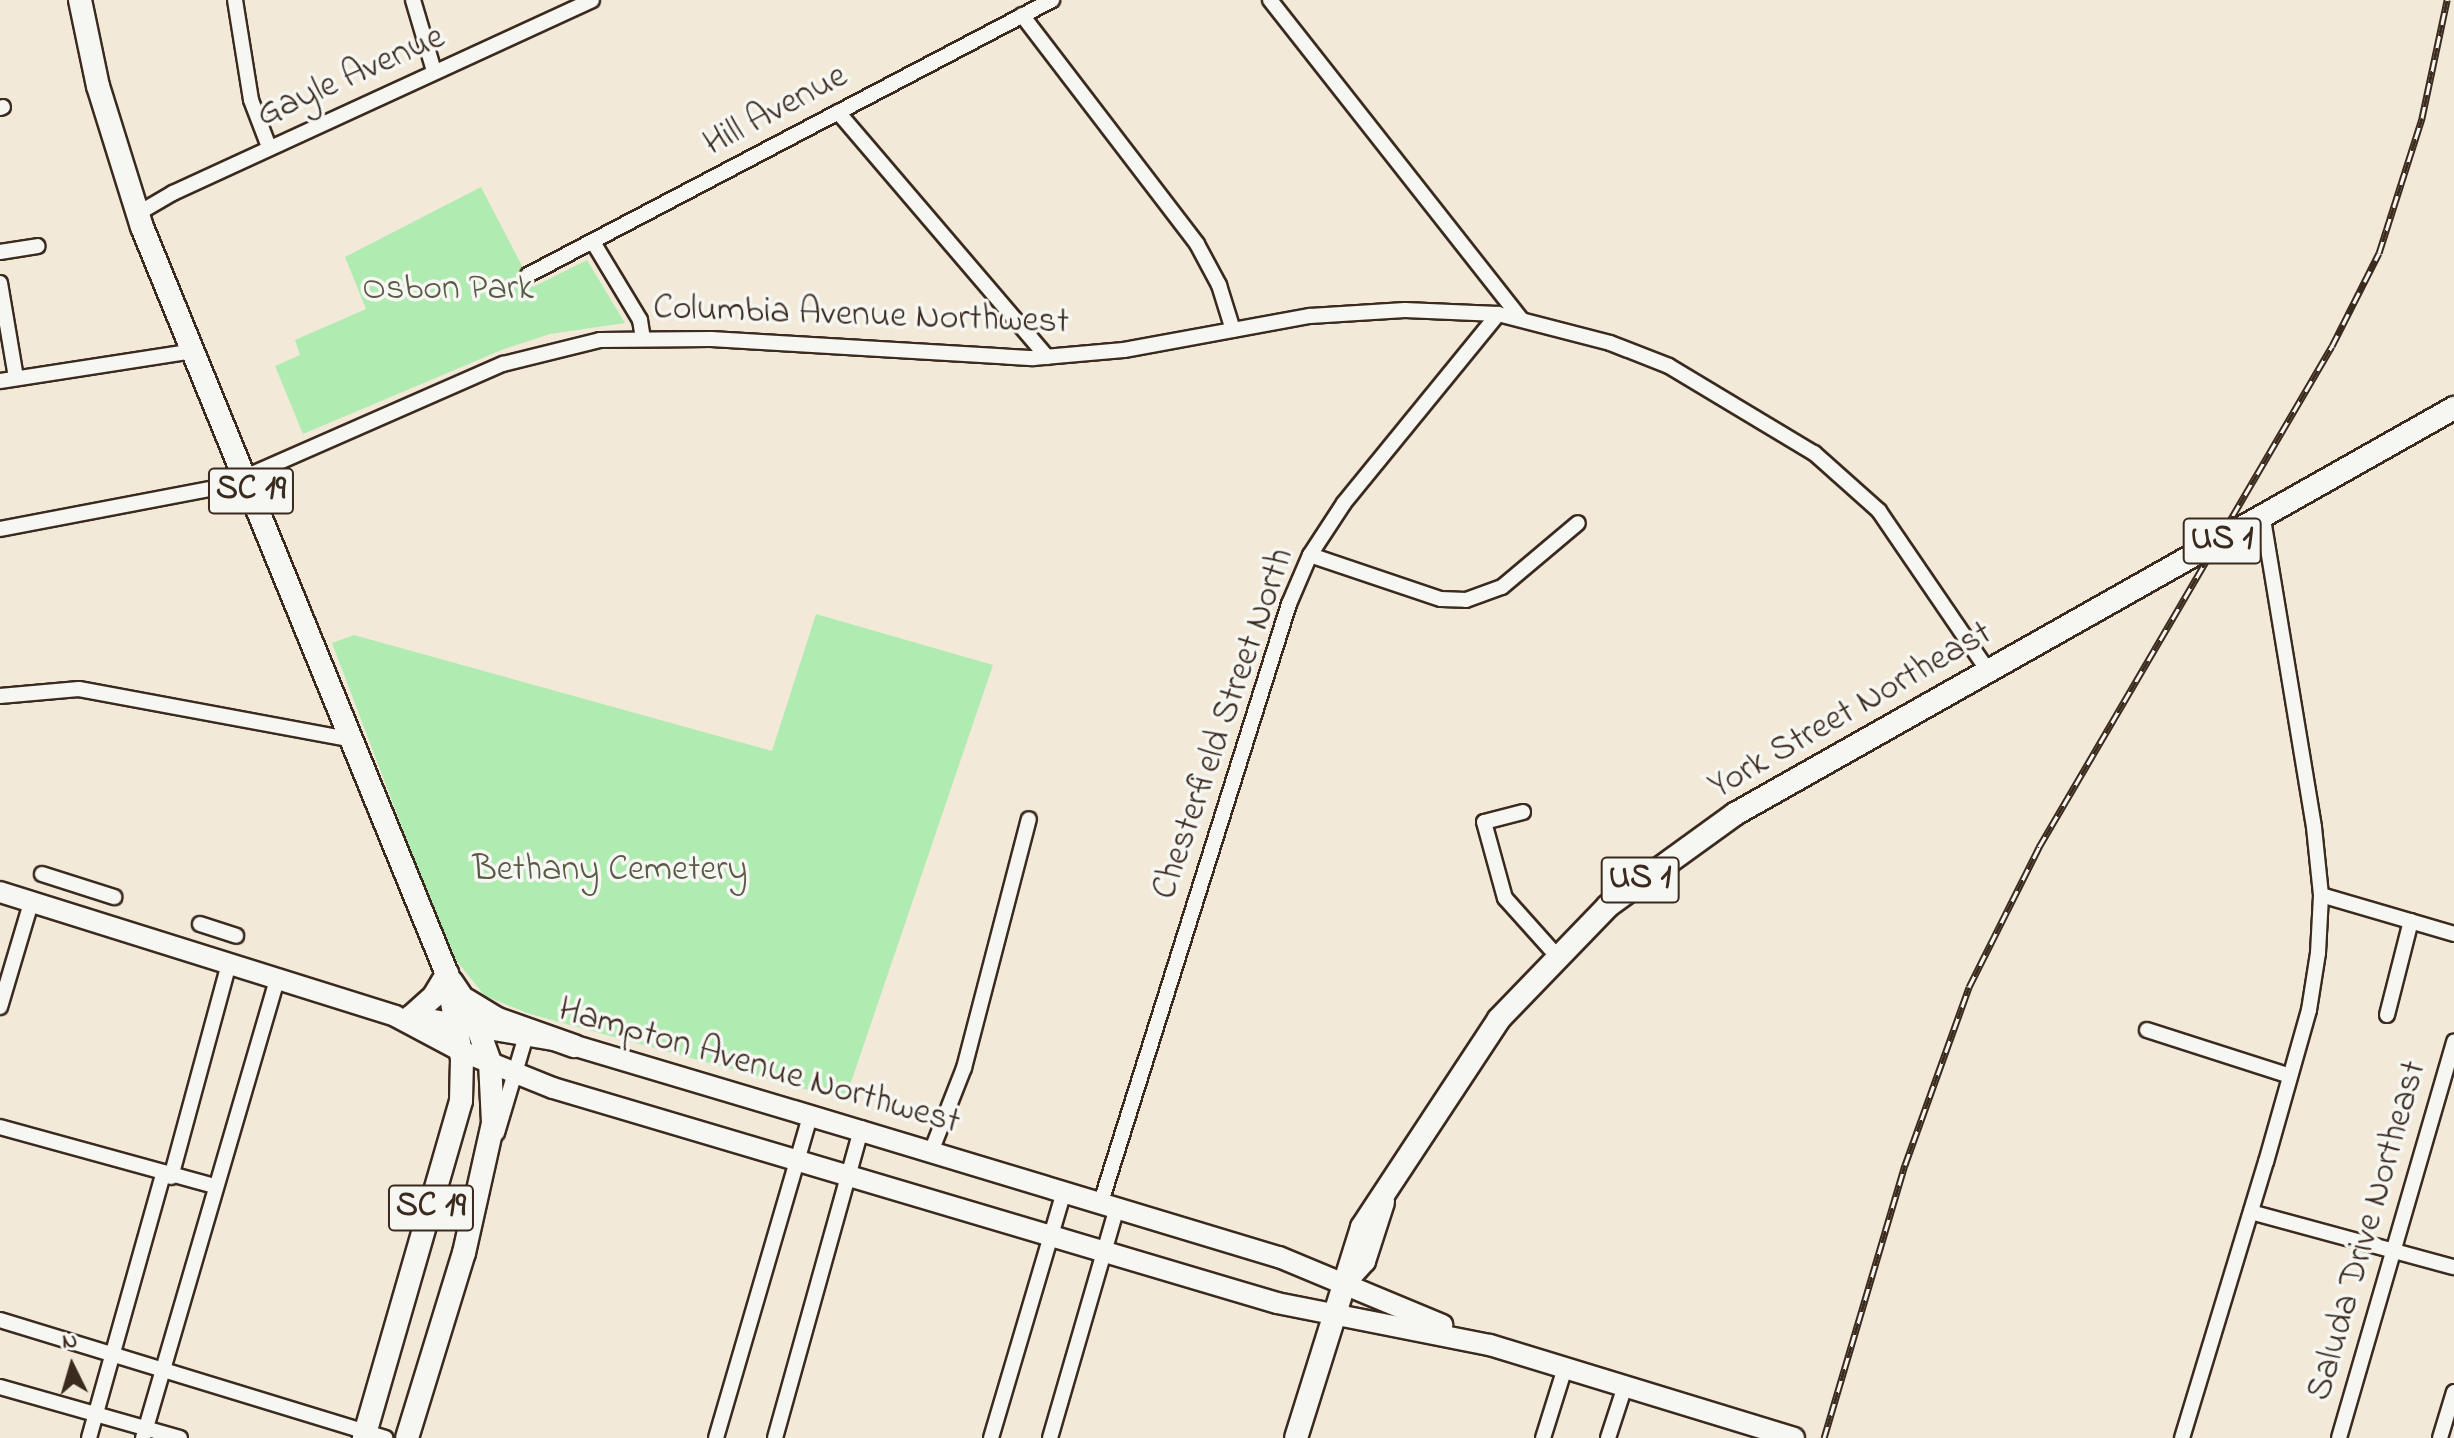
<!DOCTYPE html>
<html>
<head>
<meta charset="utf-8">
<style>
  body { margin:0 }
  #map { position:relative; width:2454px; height:1438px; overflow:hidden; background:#f2e9d8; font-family:"Indie Flower",sans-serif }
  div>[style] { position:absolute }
  .green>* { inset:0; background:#b0ecb2 }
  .roads { filter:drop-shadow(2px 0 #3b2a1e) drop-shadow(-2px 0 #3b2a1e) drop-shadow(0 2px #3b2a1e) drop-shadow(0 -2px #3b2a1e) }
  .street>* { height:14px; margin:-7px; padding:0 7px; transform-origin:7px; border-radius:7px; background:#f6f6f2 }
  .secondary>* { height:20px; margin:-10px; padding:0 10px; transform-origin:10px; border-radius:10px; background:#f6f6f2 }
  .primary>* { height:22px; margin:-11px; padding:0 11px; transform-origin:11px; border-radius:11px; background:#f6f6f2 }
  .rail>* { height:7px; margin-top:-3.5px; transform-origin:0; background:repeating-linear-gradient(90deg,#f6f6f2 0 12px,#3b2a1e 0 24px); box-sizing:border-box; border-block:2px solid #3b2a1e }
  span { translate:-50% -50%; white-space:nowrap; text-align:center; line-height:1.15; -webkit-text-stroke:7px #f6f6f2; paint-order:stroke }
  .shield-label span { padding:2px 6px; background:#f6f6f2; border:2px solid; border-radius:6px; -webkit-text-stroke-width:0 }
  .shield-label { font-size:34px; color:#3b2a1e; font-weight:700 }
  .street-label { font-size:36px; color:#3b2a1e }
  .park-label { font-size:36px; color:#585a43 }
  .north { position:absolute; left:32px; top:1326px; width:80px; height:80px; -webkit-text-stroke:6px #f6f6f2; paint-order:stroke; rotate:355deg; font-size:22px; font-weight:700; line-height:32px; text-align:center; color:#3b2a1e }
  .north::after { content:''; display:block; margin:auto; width:28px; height:36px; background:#3b2a1e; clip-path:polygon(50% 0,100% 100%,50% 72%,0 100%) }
</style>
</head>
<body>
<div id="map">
  <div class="green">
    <i style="clip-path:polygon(481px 187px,533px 287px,587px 260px,625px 323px,550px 334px,504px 349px,303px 434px,275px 366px,300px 355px,295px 340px,366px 309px,345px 257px)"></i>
    <i style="clip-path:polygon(816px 614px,993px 665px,845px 1100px,530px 1014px,485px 996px,456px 960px,438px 922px,332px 643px,354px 635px,772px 751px)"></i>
  </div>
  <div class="roads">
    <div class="street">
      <i style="left:235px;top:0;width:101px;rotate:80.9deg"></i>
      <i style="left:251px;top:100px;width:50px;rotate:69deg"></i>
      <i style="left:413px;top:0;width:74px;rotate:73.5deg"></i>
      <i style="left:1270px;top:0;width:405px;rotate:51.8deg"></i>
      <i style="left:1022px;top:15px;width:288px;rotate:52.6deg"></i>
      <i style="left:1197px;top:244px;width:47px;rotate:61.8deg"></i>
      <i style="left:1219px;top:285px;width:47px;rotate:72.7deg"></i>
      <i style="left:0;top:108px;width:3px;rotate:-18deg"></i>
      <i style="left:838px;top:112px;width:322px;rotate:49.5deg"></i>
      <i style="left:137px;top:214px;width:42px;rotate:-30.3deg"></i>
      <i style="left:173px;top:193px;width:461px;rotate:-24.7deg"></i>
      <i style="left:593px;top:242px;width:91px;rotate:58.9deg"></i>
      <i style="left:640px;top:320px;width:18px;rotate:81deg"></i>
      <i style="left:0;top:252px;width:38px;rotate:-9deg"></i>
      <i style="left:528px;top:275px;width:592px;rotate:-27.69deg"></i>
      <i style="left:0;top:283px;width:96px;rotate:80.4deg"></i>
      <i style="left:0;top:381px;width:195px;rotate:-8.8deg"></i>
      <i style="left:245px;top:477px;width:282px;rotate:-23.7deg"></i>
      <i style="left:503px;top:364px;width:100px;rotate:-13.9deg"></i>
      <i style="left:600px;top:340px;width:111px;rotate:-0.5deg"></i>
      <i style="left:711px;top:339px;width:323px;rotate:3.4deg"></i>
      <i style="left:1033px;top:358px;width:91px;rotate:-5deg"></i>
      <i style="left:1124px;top:350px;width:189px;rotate:-10.4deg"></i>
      <i style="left:1310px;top:316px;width:95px;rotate:-3.6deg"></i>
      <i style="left:1405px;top:310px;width:93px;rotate:2.5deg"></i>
      <i style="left:1498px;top:314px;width:116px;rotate:14.5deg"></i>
      <i style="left:1610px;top:343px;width:63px;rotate:21.3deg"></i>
      <i style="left:1669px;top:366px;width:169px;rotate:31deg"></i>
      <i style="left:1814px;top:453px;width:87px;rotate:41.7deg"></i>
      <i style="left:1879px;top:511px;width:194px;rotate:55.7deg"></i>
      <i style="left:0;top:529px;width:251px;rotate:-10.8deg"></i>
      <i style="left:1310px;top:555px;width:138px;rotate:18.6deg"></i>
      <i style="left:1441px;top:599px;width:25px;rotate:2deg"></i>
      <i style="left:1466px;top:600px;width:38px;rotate:-20deg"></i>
      <i style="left:1502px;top:587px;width:99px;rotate:-40.1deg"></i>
      <i style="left:0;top:696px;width:79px;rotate:-5.1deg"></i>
      <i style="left:79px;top:689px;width:280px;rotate:10.5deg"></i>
      <i style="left:1523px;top:812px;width:40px;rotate:165.6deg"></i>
      <i style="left:1484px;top:822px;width:79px;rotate:74.6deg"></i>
      <i style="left:1505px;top:898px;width:76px;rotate:48.2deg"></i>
      <i style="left:42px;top:874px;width:76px;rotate:17.7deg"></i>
      <i style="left:2321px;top:895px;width:139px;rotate:16.3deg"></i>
      <i style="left:200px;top:924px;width:38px;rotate:18deg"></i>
      <i style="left:0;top:1007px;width:109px;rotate:-73.4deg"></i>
      <i style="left:2387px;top:1015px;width:97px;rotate:-75.7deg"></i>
      <i style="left:2147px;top:1030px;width:150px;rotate:17.8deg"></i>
      <i style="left:0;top:1127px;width:222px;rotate:15.4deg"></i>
      <i style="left:497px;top:1133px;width:101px;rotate:-73.4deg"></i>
      <i style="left:931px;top:1152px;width:90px;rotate:-68.6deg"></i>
      <i style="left:964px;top:1068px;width:257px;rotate:-75.4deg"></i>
      <i style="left:171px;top:1177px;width:221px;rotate:-74.8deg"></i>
      <i style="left:1101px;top:1202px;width:627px;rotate:-72.55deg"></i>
      <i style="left:1289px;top:604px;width:53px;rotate:-66.8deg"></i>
      <i style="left:1310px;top:555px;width:62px;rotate:-56.8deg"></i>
      <i style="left:1344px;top:503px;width:244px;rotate:-50.8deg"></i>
      <i style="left:2251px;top:1212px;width:210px;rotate:15.2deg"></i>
      <i style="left:0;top:1320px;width:403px;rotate:17deg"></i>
      <i style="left:0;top:1387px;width:187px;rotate:15.8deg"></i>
      <i style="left:89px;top:1438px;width:273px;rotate:-74.3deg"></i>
      <i style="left:143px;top:1438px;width:478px;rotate:-73.7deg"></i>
      <i style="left:716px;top:1438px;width:335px;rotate:-73.7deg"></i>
      <i style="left:775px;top:1438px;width:319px;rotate:-74.4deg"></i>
      <i style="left:991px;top:1438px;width:258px;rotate:-73.5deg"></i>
      <i style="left:1050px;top:1438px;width:241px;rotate:-73.8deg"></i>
      <i style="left:1543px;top:1438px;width:73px;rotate:-72.6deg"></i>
      <i style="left:1608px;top:1438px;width:55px;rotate:-71.9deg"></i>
      <i style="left:2182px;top:1438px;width:288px;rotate:-73.1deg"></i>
      <i style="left:2266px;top:1162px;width:158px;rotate:-74.2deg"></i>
      <i style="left:2309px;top:1010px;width:58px;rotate:-81deg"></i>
      <i style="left:2318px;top:953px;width:58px;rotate:-87deg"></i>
      <i style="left:2321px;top:895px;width:68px;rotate:-95.9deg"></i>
      <i style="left:2314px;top:827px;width:313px;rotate:-99.4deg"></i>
      <i style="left:2339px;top:1438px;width:413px;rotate:-73.8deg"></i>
      <i style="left:2440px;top:1438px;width:48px;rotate:-73.1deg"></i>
    </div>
    <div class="secondary">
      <i style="left:0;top:892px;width:414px;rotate:17.4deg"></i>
      <i style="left:395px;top:1016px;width:75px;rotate:27.9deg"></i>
      <i style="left:461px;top:1051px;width:99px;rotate:21.9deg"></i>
      <i style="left:553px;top:1088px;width:755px;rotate:16.54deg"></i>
      <i style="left:1277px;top:1303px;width:217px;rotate:11.2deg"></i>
      <i style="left:1490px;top:1345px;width:318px;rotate:17deg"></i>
      <i style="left:410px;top:1016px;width:151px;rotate:9.5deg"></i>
      <i style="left:559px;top:1041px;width:315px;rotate:16.6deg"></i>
      <i style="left:861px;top:1131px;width:437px;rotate:16.8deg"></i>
      <i style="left:1279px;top:1257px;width:177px;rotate:22.6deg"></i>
    </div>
    <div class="primary">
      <i style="left:80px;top:0;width:88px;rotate:78.2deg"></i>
      <i style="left:98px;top:86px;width:148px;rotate:72.7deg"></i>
      <i style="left:142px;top:227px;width:807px;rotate:67.79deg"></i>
      <i style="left:447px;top:974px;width:86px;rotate:80deg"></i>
      <i style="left:462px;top:1059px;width:42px;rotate:91.4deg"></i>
      <i style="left:461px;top:1101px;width:351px;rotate:106.1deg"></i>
      <i style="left:466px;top:1000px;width:37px;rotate:31deg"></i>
      <i style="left:498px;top:1019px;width:81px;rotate:19.6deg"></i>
      <i style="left:412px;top:1016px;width:30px;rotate:-42deg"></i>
      <i style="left:434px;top:996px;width:26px;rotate:-59deg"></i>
      <i style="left:1346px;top:1281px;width:27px;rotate:-48deg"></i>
      <i style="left:1364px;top:1261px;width:62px;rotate:-72.1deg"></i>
      <i style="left:407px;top:1438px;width:194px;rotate:-72.9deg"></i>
      <i style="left:464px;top:1253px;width:133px;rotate:-77.4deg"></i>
      <i style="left:493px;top:1123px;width:61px;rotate:-92.8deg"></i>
      <i style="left:490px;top:1062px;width:53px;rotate:-109.8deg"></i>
      <i style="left:472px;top:1012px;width:36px;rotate:-124deg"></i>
      <i style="left:1296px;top:1438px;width:221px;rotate:-72.6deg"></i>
      <i style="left:1362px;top:1227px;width:249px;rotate:-56.6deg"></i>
      <i style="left:1499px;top:1019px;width:157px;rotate:-46deg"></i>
      <i style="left:1608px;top:906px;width:157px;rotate:-35.9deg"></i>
      <i style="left:1735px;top:814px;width:826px;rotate:-29.45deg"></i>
    </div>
  </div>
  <div class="rail">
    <i style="left:1824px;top:1438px;width:285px;rotate:-73.5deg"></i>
    <i style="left:1905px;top:1165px;width:189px;rotate:-70.2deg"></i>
    <i style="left:1969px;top:987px;width:157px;rotate:-63.4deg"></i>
    <i style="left:2039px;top:847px;width:580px;rotate:-59.68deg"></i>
    <i style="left:2332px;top:346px;width:104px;rotate:-63.2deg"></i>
    <i style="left:2379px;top:253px;width:142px;rotate:-72.3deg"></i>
    <i style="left:2422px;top:118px;width:121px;rotate:-78deg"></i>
  </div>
  <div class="shield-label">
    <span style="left:251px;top:491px">SC 19</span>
    <span style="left:2222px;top:541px">US 1</span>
    <span style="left:1640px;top:880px">US 1</span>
    <span style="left:431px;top:1208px">SC 19</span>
  </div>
  <div class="street-label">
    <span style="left:351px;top:77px;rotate:-24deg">Gayle Avenue</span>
    <span style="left:776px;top:111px;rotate:-28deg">Hill Avenue</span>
    <span style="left:861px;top:316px;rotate:2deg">Columbia Avenue Northwest</span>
    <span style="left:1851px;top:711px;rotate:-30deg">York Street Northeast</span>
    <span style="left:1224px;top:724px;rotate:-71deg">Chesterfield Street North</span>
    <span style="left:759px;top:1067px;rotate:16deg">Hampton Avenue Northwest</span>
    <span style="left:2368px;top:1231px;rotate:-74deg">Saluda Drive Northeast</span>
  </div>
  <div class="park-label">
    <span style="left:448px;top:290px">Osbon Park</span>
    <span style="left:610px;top:871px">Bethany Cemetery</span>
  </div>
  <div class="north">N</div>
</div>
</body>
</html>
